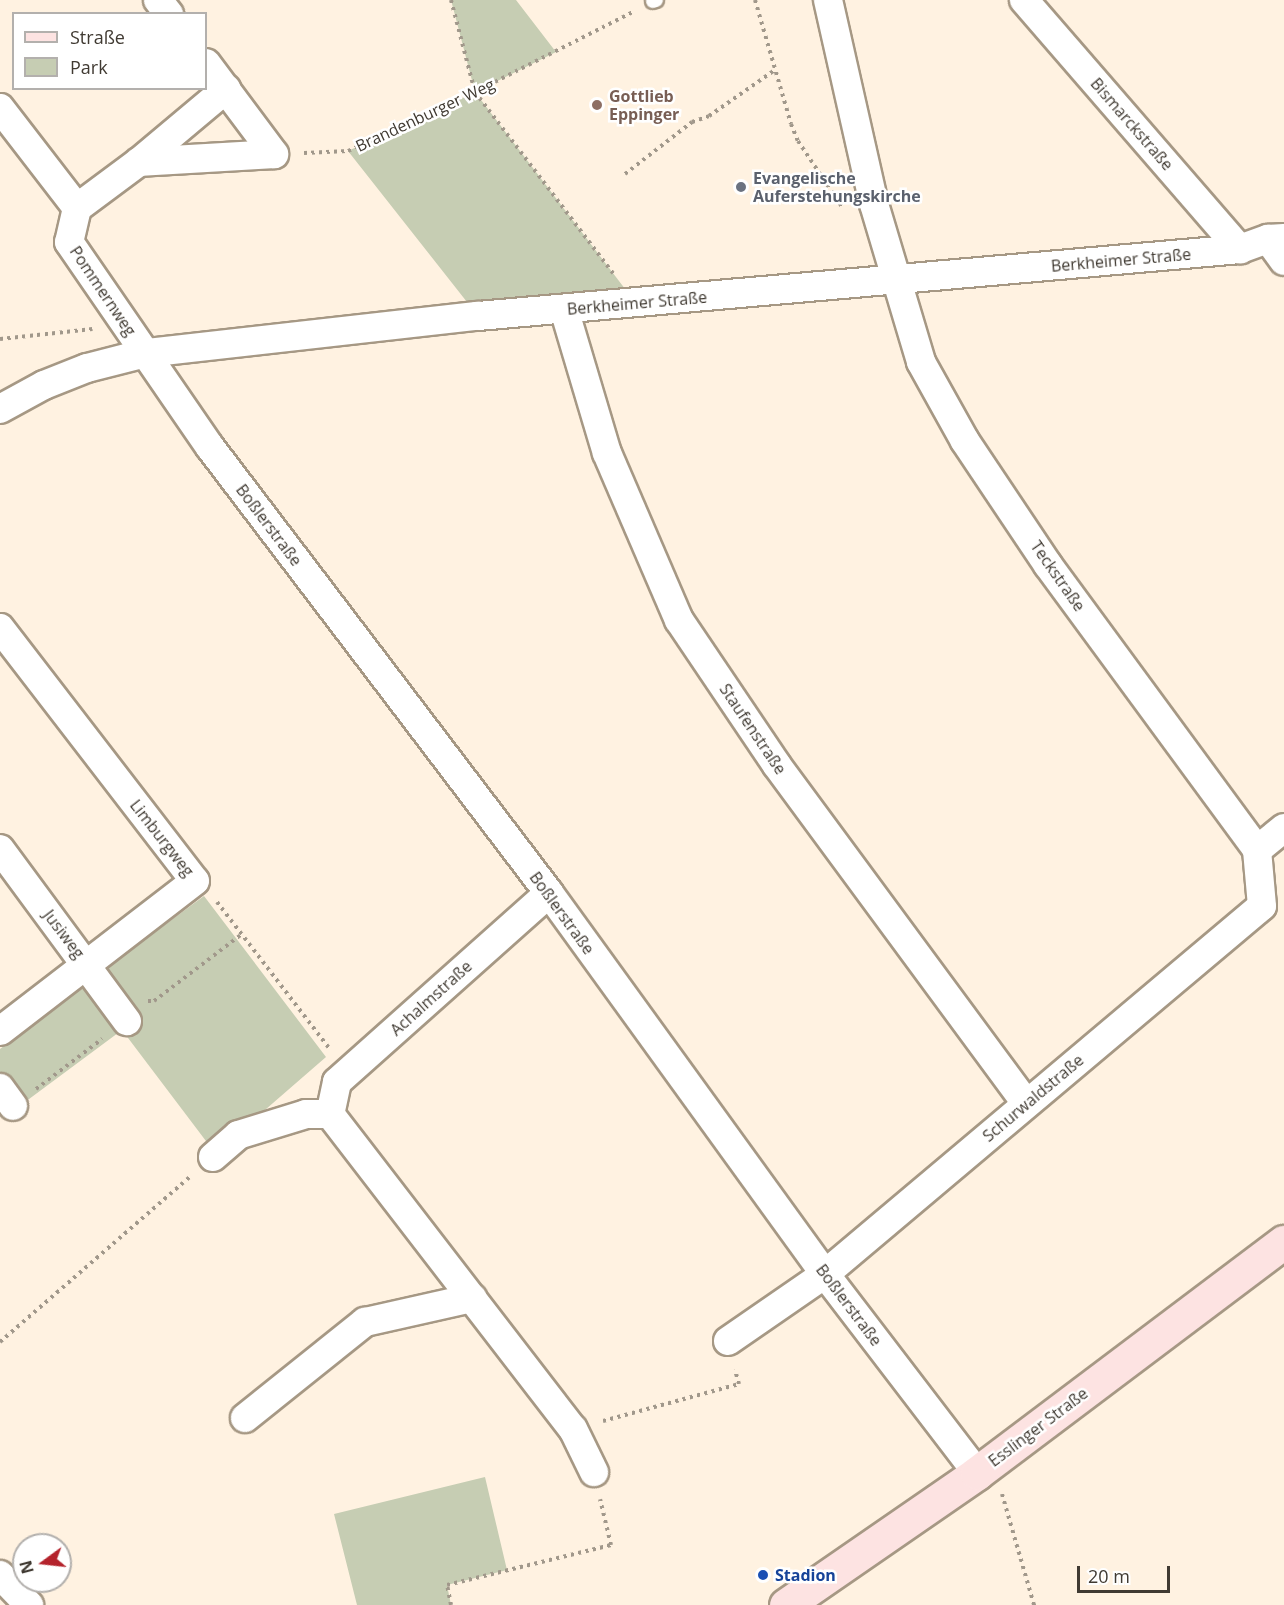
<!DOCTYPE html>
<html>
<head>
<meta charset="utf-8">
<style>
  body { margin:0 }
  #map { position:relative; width:1284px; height:1605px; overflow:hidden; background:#fff2e1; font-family:"Open Sans",sans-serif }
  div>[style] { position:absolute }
  .green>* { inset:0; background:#c6cdb3 }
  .path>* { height:4px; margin-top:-2px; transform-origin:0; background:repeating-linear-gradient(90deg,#a1988b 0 3px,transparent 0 7.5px) }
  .roads { filter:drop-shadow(2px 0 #a69884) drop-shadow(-2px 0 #a69884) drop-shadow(0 2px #a69884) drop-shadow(0 -2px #a69884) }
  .service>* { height:14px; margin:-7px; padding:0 7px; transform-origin:7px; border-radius:7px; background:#fff }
  .minor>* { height:28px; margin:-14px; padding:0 14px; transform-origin:14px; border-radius:14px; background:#fff }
  .secondary>* { height:33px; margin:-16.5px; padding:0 16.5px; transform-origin:16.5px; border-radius:16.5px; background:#fde3e2 }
  .dots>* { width:16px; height:16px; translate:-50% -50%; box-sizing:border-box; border:3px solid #fff; border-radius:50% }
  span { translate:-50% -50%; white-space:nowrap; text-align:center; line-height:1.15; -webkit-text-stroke:5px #fff; paint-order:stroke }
  .education-label { font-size:16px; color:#785e54; font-weight:700 }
  .left { translate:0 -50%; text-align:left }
  .street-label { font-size:16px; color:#403a32 }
  .worship-label { font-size:16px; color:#5b616d; font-weight:700 }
  .transit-label { font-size:16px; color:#164399; font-weight:700 }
  .legend { position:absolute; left:12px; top:12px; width:195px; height:78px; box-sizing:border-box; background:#fff; border:2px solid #b3b0ad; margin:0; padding:8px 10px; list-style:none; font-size:18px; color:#403a32 }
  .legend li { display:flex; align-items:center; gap:12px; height:30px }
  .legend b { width:30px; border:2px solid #b3b0ad }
  .north { position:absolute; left:12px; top:1533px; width:60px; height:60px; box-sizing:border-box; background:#fff; border:2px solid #b3b0ad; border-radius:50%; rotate:255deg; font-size:16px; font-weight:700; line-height:24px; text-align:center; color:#403a32 }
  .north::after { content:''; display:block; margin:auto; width:21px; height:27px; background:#b4232c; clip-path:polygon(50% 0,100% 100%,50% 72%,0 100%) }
  .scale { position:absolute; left:1077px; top:1566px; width:93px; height:27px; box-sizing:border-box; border:3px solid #403a32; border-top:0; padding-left:8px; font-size:18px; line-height:21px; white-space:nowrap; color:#403a32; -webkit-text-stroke:4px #fff; paint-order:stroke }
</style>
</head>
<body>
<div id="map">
  <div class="green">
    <i style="clip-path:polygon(451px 0,516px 0,556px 52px,475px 92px,635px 302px,478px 316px,348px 151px,475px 92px)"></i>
    <i style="clip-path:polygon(204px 896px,326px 1057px,251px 1122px,212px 1149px,122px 1030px,21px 1105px,0 1077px,0 1049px,77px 991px,106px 979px,106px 968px)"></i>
    <i style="clip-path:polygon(485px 1477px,507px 1570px,447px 1585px,451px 1605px,357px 1605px,334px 1514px)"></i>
  </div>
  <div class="path">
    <i style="left:451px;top:0;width:95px;rotate:75.4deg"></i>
    <i style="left:475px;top:92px;width:228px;rotate:52.7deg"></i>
    <i style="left:755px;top:0;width:129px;rotate:73.8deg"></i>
    <i style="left:791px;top:124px;width:18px;rotate:68deg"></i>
    <i style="left:798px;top:141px;width:79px;rotate:56.3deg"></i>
    <i style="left:304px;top:153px;width:44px;rotate:-2.6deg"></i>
    <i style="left:348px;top:151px;width:140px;rotate:-24.9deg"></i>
    <i style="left:475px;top:92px;width:177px;rotate:-26.9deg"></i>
    <i style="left:625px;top:174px;width:85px;rotate:-37.8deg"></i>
    <i style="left:692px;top:122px;width:18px;rotate:-19deg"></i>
    <i style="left:709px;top:116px;width:80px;rotate:-34.9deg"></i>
    <i style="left:0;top:339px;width:93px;rotate:-6.2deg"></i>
    <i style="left:217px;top:902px;width:184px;rotate:52.5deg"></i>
    <i style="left:148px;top:1001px;width:6px"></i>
    <i style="left:154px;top:1001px;width:111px;rotate:-37.3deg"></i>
    <i style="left:36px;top:1089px;width:83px;rotate:-37.1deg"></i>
    <i style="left:0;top:1342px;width:254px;rotate:-41deg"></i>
    <i style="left:603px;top:1421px;width:141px;rotate:-15.2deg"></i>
    <i style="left:739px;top:1384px;width:15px;rotate:-106deg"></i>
    <i style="left:1002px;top:1494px;width:116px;rotate:73.9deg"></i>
    <i style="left:451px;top:1605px;width:20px;rotate:-101deg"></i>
    <i style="left:447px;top:1585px;width:169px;rotate:-13.7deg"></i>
    <i style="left:611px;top:1545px;width:47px;rotate:-103.4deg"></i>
  </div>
  <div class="roads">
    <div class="service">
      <i style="left:653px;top:1px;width:3px;rotate:-18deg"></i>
    </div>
    <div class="minor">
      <i style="left:158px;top:0;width:18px;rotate:52deg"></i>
      <i style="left:828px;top:0;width:209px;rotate:77.3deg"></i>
      <i style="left:874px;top:204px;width:165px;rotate:73.4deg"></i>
      <i style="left:921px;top:362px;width:90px;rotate:60.9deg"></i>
      <i style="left:965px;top:441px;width:149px;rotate:56.2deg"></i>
      <i style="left:1048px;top:565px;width:353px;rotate:53.7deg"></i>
      <i style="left:1024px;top:0;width:330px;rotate:49.1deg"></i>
      <i style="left:206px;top:63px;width:114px;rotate:53.2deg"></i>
      <i style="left:0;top:108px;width:126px;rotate:52.4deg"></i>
      <i style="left:77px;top:208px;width:35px;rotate:103deg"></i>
      <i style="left:69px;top:242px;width:249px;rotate:55.5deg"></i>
      <i style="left:210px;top:447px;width:560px;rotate:52.76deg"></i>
      <i style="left:549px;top:893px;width:470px;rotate:54.1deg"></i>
      <i style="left:825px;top:1274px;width:250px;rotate:52.6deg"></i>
      <i style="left:139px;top:162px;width:114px;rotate:-40deg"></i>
      <i style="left:77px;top:208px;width:77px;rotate:-36.6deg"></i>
      <i style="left:139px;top:162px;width:135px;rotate:-3.4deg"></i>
      <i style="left:1268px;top:239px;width:27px;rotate:54deg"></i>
      <i style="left:564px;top:309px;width:150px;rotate:73.4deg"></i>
      <i style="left:607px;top:453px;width:182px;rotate:66.7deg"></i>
      <i style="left:679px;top:620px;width:174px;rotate:56deg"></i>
      <i style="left:776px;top:764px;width:421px;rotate:53.6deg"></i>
      <i style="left:0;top:409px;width:50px;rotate:-28.6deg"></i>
      <i style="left:44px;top:385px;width:46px;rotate:-21.6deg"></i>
      <i style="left:87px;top:368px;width:61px;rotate:-14.3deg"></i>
      <i style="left:146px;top:353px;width:334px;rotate:-6.4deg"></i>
      <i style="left:478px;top:316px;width:765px;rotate:-5.02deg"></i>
      <i style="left:1240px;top:249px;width:30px;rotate:-20deg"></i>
      <i style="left:1268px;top:239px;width:16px;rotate:-4deg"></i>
      <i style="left:0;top:628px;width:319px;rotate:52.4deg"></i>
      <i style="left:195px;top:881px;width:246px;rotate:142.4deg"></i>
      <i style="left:0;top:849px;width:214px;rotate:53.6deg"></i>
      <i style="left:549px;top:893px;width:284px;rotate:138.3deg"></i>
      <i style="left:337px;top:1082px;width:33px;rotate:102deg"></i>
      <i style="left:330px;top:1114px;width:398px;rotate:52.4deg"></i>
      <i style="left:573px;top:1429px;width:48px;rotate:64deg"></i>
      <i style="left:0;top:1088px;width:22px;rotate:54deg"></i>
      <i style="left:213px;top:1157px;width:33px;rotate:-41deg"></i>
      <i style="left:238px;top:1135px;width:71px;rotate:-17.2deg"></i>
      <i style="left:306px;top:1114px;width:24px"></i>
      <i style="left:728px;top:1341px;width:118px;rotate:-34.6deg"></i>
      <i style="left:825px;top:1274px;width:571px;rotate:-40.1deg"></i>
      <i style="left:1262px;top:906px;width:56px;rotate:-95.1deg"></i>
      <i style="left:1257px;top:850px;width:35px;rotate:-39deg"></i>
      <i style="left:245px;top:1418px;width:154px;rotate:-38.7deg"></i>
      <i style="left:365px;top:1322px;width:110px;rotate:-12.6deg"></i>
      <i style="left:0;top:1575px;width:42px;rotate:46deg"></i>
    </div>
    <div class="secondary">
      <i style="left:786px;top:1605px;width:232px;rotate:-34.6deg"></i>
      <i style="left:977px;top:1473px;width:384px;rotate:-37deg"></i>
    </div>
  </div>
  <div class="dots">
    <i style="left:597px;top:105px;background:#8d6e63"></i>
    <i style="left:741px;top:187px;background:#6b7280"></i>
    <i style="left:763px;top:1575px;background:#1a4fb4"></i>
  </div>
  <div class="education-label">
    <span class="left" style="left:609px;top:105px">Gottlieb<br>Eppinger</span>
  </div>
  <div class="street-label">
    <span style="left:425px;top:115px;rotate:-25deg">Brandenburger Weg</span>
    <span style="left:1132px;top:124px;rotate:49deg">Bismarckstraße</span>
    <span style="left:1121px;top:260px;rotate:-5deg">Berkheimer Straße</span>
    <span style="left:103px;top:291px;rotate:56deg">Pommernweg</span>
    <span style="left:637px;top:303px;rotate:-5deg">Berkheimer Straße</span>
    <span style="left:269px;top:525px;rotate:53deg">Boßlerstraße</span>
    <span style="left:1058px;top:576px;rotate:55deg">Teckstraße</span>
    <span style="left:753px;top:729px;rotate:56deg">Staufenstraße</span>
    <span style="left:162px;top:838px;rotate:52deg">Limburgweg</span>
    <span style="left:562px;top:913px;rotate:54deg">Boßlerstraße</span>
    <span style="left:64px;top:934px;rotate:53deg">Jusiweg</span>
    <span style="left:431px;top:998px;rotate:-42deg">Achalmstraße</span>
    <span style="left:1033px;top:1098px;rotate:-40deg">Schurwaldstraße</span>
    <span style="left:849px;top:1305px;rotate:53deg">Boßlerstraße</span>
    <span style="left:1038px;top:1427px;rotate:-37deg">Esslinger Straße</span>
  </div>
  <div class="worship-label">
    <span class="left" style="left:753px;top:187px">Evangelische<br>Auferstehungskirche</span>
  </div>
  <div class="transit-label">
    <span class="left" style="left:775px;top:1575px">Stadion</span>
  </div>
  <ul class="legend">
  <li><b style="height:8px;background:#fde3e2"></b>Straße</li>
  <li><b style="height:16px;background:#c6cdb3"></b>Park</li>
  </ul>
  <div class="north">N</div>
  <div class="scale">20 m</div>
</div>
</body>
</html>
